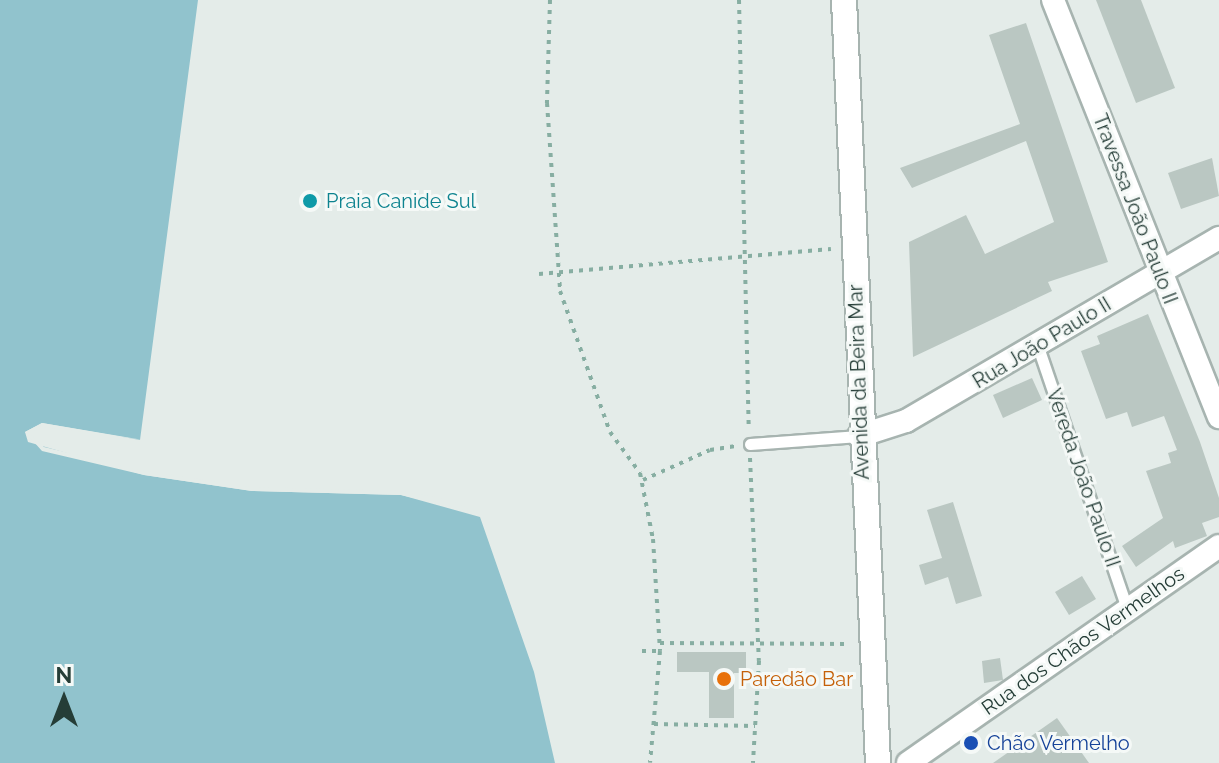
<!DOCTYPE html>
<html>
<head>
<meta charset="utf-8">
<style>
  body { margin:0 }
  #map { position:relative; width:1219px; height:763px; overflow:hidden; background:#e4ece9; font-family:Raleway,sans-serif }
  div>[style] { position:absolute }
  .water>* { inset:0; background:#91c3cd }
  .pier>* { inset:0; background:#e4ece9 }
  .building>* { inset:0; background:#bac7c2 }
  .path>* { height:4px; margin-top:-2px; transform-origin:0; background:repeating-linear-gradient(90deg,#87aea2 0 4px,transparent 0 10px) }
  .roads { filter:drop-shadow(2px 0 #a7b4b0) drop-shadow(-2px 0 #a7b4b0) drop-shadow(0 2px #a7b4b0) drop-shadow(0 -2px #a7b4b0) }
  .service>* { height:11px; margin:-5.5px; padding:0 5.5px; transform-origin:5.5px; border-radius:5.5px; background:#fff }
  .minor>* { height:22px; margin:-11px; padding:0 11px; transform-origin:11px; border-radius:11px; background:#fff }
  .secondary>* { height:24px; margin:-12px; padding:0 12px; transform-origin:12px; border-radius:12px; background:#fff }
  .dots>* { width:22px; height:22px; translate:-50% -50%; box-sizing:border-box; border:4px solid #f5f9f7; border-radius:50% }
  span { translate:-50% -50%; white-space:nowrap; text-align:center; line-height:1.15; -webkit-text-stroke:6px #f5f9f7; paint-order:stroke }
  .culture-label { font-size:20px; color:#0d838f }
  .left { translate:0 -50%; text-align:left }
  .street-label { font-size:20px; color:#253d37 }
  .food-label { font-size:20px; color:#c56008 }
  .transit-label { font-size:20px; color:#164399 }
  .north { position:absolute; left:24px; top:659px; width:80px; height:80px; -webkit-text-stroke:6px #f5f9f7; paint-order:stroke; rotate:0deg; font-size:22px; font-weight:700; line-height:32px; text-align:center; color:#253d37 }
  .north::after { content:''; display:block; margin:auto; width:28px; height:36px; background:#253d37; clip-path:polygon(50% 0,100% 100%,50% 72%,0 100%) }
</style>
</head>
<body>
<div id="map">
  <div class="water">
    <i style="clip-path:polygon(0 0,198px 0,140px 440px,42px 423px,25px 432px,28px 442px,144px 475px,252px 491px,401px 495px,480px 517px,534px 672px,555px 763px,0 763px)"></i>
  </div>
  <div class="pier">
    <i style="clip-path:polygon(42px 423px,143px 440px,42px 427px,29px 433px,44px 447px,145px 471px,252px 487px,401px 491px,446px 499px,482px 514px,401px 495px,252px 491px,144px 475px,42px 451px,25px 432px)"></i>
  </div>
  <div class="building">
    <i style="clip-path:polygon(1096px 0,1141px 0,1175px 88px,1136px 103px)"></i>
    <i style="clip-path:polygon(1026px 23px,1108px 262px,1048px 282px,1052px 291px,913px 357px,909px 242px,966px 215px,985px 254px,1054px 222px,1026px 141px,912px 188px,900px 168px,1020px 124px,989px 35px)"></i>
    <i style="clip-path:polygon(1212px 158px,1219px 196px,1181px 209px,1168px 173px)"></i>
    <i style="clip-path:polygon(1148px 314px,1200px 442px,1219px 498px,1219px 517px,1202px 523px,1207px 536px,1175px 548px,1173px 541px,1136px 567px,1122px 546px,1163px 518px,1146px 471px,1171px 463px,1168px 453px,1177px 450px,1164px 416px,1132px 427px,1127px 412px,1106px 419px,1081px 351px,1100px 344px,1097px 336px)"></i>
    <i style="clip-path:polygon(1032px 378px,1042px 400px,1003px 418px,993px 395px)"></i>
    <i style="clip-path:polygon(953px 502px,982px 596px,956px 604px,948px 577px,925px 585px,919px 565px,942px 558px,927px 510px)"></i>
    <i style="clip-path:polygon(1082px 576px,1096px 599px,1069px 615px,1055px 592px)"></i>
    <i style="clip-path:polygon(677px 652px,746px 652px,746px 673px,734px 673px,734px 718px,709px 718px,709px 672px,677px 672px)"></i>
    <i style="clip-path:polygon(1000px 658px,1003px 680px,984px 683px,982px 661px)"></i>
    <i style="clip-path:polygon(1057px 718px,1089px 763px,993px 763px)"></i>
  </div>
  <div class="path">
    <i style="left:550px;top:0;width:103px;rotate:91.7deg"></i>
    <i style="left:547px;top:103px;width:188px;rotate:86deg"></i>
    <i style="left:560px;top:291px;width:150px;rotate:70.5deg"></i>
    <i style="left:610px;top:432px;width:51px;rotate:53.8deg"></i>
    <i style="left:640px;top:473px;width:67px;rotate:78.9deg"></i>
    <i style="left:653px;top:539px;width:112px;rotate:86.4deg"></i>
    <i style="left:660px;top:651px;width:112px;rotate:95.1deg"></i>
    <i style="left:739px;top:0;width:429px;rotate:88.7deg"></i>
    <i style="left:539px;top:274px;width:293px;rotate:-4.9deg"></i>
    <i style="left:750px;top:458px;width:203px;rotate:87.5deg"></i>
    <i style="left:759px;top:661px;width:102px;rotate:93.4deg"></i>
    <i style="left:643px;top:480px;width:73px;rotate:-24.1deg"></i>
    <i style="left:710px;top:450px;width:26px;rotate:-9deg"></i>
    <i style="left:660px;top:643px;width:187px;rotate:0.3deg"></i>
    <i style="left:642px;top:651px;width:17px"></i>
    <i style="left:654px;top:724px;width:101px;rotate:1.1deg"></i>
  </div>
  <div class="roads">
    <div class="service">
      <i style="left:1038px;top:347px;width:277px;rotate:71.2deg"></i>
      <i style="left:750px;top:444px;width:109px;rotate:-4.2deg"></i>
    </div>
    <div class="minor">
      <i style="left:1053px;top:0;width:449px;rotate:68.3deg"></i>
      <i style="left:859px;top:436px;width:49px;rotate:-17.7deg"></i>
      <i style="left:906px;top:421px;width:363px;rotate:-30.3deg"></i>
      <i style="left:908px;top:763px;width:379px;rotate:-34.9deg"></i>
    </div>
    <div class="secondary">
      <i style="left:844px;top:0;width:764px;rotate:87.45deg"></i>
    </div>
  </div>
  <div class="dots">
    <i style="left:310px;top:201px;background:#0f9aa8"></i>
    <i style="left:724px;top:679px;background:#e8710a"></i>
    <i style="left:971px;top:743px;background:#1a4fb4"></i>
  </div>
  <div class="culture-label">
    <span class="left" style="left:326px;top:201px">Praia Canide Sul</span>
  </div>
  <div class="street-label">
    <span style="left:1135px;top:209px;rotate:69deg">Travessa João Paulo II</span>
    <span style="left:1042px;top:343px;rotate:-31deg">Rua João Paulo II</span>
    <span style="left:859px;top:382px;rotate:-92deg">Avenida da Beira Mar</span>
    <span style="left:1083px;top:478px;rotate:71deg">Vereda João Paulo II</span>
    <span style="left:1083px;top:641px;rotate:-35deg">Rua dos Chãos Vermelhos</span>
  </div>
  <div class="food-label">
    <span class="left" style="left:740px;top:679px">Paredão Bar</span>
  </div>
  <div class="transit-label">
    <span class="left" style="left:987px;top:743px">Chão Vermelho</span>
  </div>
  <div class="north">N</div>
</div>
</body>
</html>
